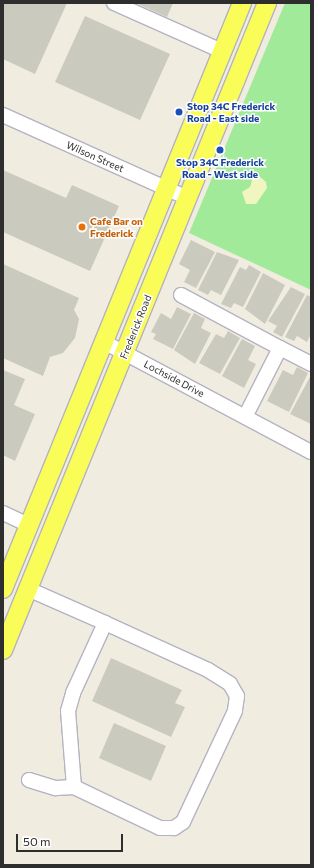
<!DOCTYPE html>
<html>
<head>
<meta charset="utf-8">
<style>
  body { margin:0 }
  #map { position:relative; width:314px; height:868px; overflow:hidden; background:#f0ede0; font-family:Commissioner,sans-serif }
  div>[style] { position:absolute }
  .green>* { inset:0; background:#a0ea99 }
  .sand>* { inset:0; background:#f1f6c1 }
  .building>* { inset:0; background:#cbcabe }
  .roads { filter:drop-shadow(1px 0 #b4b3c2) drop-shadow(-1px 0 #b4b3c2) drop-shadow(0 1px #b4b3c2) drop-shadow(0 -1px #b4b3c2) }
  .minor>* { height:14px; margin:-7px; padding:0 7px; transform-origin:7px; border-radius:7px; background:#fff }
  .major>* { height:18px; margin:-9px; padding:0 9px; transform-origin:9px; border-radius:9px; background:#fafc58 }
  .dots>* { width:11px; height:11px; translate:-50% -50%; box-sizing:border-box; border:2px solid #fff; border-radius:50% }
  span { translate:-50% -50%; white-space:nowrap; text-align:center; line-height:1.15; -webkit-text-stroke:3px #fff; paint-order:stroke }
  .transit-label { font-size:10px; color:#164399; font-weight:700 }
  .left { translate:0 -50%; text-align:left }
  .street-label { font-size:10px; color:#2e2e2e }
  .food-label { font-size:10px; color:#c56008; font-weight:700 }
  .frame { position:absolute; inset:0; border:4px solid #2e2e2e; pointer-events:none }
  .scale { position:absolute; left:16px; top:834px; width:107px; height:18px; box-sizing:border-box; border:2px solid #2e2e2e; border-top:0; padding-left:5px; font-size:12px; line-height:14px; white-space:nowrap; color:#2e2e2e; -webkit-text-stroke:3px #fff; paint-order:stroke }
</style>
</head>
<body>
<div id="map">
  <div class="green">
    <i style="clip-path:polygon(285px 3px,311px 3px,311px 290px,189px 233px)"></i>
  </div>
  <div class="sand">
    <i style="clip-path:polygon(259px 176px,266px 182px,267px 188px,256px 204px,246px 204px,242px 192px,250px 187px,253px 177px)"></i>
  </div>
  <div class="building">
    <i style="clip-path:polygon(4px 3px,67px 3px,35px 74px,3px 59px)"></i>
    <i style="clip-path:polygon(136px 3px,173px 3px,167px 17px)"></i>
    <i style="clip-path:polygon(85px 16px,170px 54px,140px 120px,55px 82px)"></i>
    <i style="clip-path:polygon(3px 170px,66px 198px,72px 185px,119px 206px,90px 271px,3px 232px)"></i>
    <i style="clip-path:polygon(191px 240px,215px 252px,196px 288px,184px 282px,190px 270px,179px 264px)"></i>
    <i style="clip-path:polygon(217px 252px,239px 260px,221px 295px,211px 290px,208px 295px,198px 290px)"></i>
    <i style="clip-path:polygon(3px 264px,79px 298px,74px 310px,79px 319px,75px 338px,63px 353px,50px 357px,43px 376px,3px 358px)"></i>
    <i style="clip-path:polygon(249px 265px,261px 272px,243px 307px,234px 303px,231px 308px,221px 304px,240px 267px,246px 270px)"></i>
    <i style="clip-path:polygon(263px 273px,285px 285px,265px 324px,245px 309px)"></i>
    <i style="clip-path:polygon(291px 287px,305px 294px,282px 337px,273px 332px,277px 326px,268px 321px)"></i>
    <i style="clip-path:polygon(307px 295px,311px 297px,311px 334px,307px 342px,297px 336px,294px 341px,285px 337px)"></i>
    <i style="clip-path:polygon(177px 307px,191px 314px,173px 349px,153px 339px,156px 334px,151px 332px,161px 313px,171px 319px)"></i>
    <i style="clip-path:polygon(194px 313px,205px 319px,201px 328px,211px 333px,195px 364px,174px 350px)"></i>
    <i style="clip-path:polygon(228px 331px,240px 338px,220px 374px,199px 363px,216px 334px,224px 338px)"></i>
    <i style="clip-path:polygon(242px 339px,255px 346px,248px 360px,256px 364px,244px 388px,222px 376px)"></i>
    <i style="clip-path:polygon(297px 367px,308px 373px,289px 412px,267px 401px,283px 370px,293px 375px)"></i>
    <i style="clip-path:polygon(3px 370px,25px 379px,14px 405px,35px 414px,15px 461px,3px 455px)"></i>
    <i style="clip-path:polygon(311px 375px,311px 424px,290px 414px)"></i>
    <i style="clip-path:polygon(111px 658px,182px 690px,175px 703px,185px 707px,171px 737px,92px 701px)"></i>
    <i style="clip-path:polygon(114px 723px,166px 746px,151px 781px,99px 758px)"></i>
  </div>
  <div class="roads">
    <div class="minor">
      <i style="left:114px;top:3px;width:118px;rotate:24deg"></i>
      <i style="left:3px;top:115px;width:203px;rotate:24.2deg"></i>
      <i style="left:181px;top:295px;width:112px;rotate:28.2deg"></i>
      <i style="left:280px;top:348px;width:77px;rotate:116.9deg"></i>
      <i style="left:104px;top:342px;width:234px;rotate:28deg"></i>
      <i style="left:280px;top:348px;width:35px;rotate:27deg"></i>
      <i style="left:3px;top:513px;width:29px;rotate:25deg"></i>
      <i style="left:28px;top:589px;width:84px;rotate:23.8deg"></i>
      <i style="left:105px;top:623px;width:113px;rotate:24.5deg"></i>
      <i style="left:208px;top:670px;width:26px;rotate:32deg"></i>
      <i style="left:230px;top:684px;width:14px;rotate:60deg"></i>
      <i style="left:237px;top:696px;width:15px;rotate:98deg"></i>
      <i style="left:235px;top:711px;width:123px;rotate:115.1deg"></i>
      <i style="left:183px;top:822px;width:11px;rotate:146deg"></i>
      <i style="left:174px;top:828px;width:14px;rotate:180deg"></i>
      <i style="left:160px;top:828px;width:95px;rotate:-154.5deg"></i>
      <i style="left:74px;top:787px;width:76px;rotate:-94.5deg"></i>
      <i style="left:68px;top:711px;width:19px;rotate:-74deg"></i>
      <i style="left:73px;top:693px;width:77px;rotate:-65.4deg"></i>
      <i style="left:29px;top:780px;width:28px;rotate:17deg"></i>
      <i style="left:56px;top:788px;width:18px;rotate:-3deg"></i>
    </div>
    <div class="major">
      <i style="left:3px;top:589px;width:633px;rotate:-67.81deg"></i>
      <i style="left:3px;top:650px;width:699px;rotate:-67.8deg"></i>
    </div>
  </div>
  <div class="dots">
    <i style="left:179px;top:112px;background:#1a4fb4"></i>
    <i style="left:220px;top:150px;background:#1a4fb4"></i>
    <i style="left:82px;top:227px;background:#e8710a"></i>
  </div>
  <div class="transit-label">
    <span class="left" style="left:187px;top:112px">Stop 34C Frederick<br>Road - East side</span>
    <span style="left:220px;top:168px">Stop 34C Frederick<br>Road - West side</span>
  </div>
  <div class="street-label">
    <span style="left:95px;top:157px;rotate:24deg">Wilson Street</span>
    <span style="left:136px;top:327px;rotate:-68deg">Frederick Road</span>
    <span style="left:174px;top:379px;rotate:28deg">Lochside Drive</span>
  </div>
  <div class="food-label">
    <span class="left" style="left:90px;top:227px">Cafe Bar on<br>Frederick</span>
  </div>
  <div class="frame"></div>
  <div class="scale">50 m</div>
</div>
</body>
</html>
